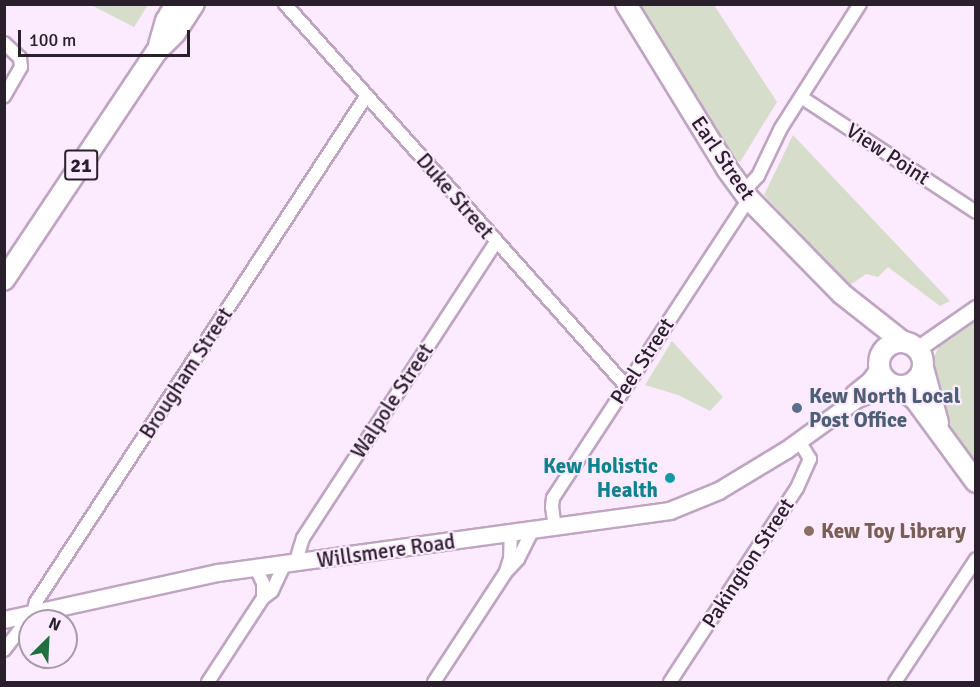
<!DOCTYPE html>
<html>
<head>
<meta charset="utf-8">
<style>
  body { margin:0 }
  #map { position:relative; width:980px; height:687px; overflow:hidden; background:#fcebfe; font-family:Signika,sans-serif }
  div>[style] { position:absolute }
  .green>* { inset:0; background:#d6ddca }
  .roads { filter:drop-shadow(2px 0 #bfa5c2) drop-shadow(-2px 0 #bfa5c2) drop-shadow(0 2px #bfa5c2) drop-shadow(0 -2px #bfa5c2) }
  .minor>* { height:12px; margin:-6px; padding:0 6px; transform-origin:6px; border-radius:6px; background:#fff }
  .tertiary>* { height:15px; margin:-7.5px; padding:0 7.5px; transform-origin:7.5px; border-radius:7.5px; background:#fff }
  .secondary>* { height:16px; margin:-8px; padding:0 8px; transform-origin:8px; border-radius:8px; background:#fff }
  .primary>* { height:20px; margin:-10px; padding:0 10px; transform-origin:10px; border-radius:10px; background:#fff }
  .primary>.ring { margin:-10px; padding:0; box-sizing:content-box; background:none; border:20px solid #fff; border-radius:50% }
  .dots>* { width:16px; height:16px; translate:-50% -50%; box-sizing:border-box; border:3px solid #fcebfe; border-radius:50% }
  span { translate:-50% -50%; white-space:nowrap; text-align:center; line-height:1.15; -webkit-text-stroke:4.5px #fcebfe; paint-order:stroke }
  .shield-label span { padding:2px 4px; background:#fcebfe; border:2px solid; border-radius:4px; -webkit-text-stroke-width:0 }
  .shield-label { font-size:20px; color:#2a202b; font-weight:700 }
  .street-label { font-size:21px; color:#2a202b }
  .service-label { font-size:21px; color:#4e5e75; font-weight:700 }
  .left { translate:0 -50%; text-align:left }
  .culture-label { font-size:21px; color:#0d838f; font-weight:700 }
  .right { translate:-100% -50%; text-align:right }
  .education-label { font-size:21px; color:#785e54; font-weight:700 }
  .frame { position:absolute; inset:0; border:6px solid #2a202b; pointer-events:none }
  .north { position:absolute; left:18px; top:609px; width:60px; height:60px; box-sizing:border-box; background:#fcebfe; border:2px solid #a89aaa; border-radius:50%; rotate:24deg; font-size:16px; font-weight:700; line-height:24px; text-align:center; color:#2a202b }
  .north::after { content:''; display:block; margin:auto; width:21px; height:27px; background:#206f3f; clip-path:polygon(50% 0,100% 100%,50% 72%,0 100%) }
  .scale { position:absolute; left:18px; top:30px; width:172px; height:27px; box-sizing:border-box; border:3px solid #2a202b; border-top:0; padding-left:8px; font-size:18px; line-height:21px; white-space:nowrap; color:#2a202b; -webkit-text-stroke:4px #fcebfe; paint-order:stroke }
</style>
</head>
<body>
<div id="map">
  <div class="green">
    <i style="clip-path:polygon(91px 5px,148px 5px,134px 27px)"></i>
    <i style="clip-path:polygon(637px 5px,714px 5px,777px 102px,740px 162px,729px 156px)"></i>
    <i style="clip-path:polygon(793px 135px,950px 301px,940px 306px,888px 267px,878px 277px,866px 274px,849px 286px,764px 195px)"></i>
    <i style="clip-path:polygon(975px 320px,975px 472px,949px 430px,940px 409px,930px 364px,939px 347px)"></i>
    <i style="clip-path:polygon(672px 341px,723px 397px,710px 411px,678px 395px,645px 385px)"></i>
  </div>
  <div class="roads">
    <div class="minor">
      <i style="left:285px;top:4px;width:512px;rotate:48.25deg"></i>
      <i style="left:4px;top:43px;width:22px;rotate:43deg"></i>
      <i style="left:20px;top:58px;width:9px;rotate:84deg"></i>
      <i style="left:21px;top:67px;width:34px;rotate:120deg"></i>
      <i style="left:801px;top:97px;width:209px;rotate:33.3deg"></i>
      <i style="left:743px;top:192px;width:22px;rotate:-47deg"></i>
      <i style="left:758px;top:176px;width:53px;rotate:-64.4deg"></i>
      <i style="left:781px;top:128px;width:147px;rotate:-57.5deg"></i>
      <i style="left:555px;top:528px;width:21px;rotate:-98deg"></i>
      <i style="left:552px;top:507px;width:9px;rotate:-84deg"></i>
      <i style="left:553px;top:498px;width:358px;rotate:-56.8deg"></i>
      <i style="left:295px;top:564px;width:27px;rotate:-73deg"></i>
      <i style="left:303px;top:538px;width:353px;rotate:-56.9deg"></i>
      <i style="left:256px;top:568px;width:17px;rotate:65deg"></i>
      <i style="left:263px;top:583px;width:15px;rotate:90deg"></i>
      <i style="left:506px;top:571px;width:13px;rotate:-72deg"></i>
      <i style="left:510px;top:559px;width:25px;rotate:-88deg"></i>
      <i style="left:4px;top:650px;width:47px;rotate:-51.9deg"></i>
      <i style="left:33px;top:613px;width:11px;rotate:-75deg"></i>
      <i style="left:36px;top:602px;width:605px;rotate:-56.86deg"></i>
      <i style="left:208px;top:682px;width:100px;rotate:-56.8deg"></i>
      <i style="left:263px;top:598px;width:11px;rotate:-38deg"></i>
      <i style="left:272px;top:591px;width:29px;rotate:-65deg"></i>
      <i style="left:434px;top:682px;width:131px;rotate:-56.8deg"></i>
      <i style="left:506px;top:572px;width:18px;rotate:-47deg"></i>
      <i style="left:518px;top:559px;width:33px;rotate:-63deg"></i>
      <i style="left:670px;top:682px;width:232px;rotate:-56.8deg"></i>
      <i style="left:797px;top:488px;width:32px;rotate:-66deg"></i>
      <i style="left:810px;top:459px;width:21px;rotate:-121deg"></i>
      <i style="left:895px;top:682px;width:147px;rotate:-56.6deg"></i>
    </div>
    <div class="tertiary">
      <i style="left:917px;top:349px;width:72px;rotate:-34.8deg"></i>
    </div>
    <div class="secondary">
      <i style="left:854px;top:394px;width:22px;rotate:-39deg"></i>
      <i style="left:871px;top:380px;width:14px;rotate:-54deg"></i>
      <i style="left:4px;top:620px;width:219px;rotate:-12.4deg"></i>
      <i style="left:218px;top:573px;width:456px;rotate:-7.8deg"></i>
      <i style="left:670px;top:511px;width:53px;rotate:-22.2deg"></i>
      <i style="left:719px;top:491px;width:79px;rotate:-31.1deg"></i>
      <i style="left:787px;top:450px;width:85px;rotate:-35.9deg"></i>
      <i style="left:856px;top:400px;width:39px;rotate:-23deg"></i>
    </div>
    <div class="primary">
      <i style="left:626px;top:4px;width:193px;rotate:58.5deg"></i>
      <i style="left:727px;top:169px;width:37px;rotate:54deg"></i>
      <i style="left:749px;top:199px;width:133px;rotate:45.6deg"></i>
      <i style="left:842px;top:294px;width:78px;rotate:38.2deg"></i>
      <i style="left:159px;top:45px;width:25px;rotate:-74deg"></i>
      <i style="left:166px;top:21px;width:20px;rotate:-60deg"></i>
      <i style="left:4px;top:280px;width:275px;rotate:-56.3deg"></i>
      <i style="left:157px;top:51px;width:25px;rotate:-45deg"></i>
      <i style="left:175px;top:33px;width:35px;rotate:-57deg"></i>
      <i class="ring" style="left:879px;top:342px;width:24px;height:24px"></i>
      <i style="left:923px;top:368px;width:57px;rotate:74.7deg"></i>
      <i style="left:900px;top:387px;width:19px;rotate:39deg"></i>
      <i style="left:915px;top:399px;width:103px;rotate:53.7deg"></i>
    </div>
  </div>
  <div class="dots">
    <i style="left:797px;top:408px;background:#5c6f8a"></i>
    <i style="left:670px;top:478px;background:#0f9aa8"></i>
    <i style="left:809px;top:531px;background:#8d6e63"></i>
  </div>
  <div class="shield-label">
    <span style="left:81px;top:165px">21</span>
  </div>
  <div class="street-label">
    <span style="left:888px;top:154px;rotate:33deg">View Point</span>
    <span style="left:723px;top:158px;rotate:56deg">Earl Street</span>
    <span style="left:455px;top:196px;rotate:49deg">Duke Street</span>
    <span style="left:642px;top:361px;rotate:-57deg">Peel Street</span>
    <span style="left:186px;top:373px;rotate:-57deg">Brougham Street</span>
    <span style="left:392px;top:401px;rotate:-57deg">Walpole Street</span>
    <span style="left:386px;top:551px;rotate:-8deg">Willsmere Road</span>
    <span style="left:748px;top:563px;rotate:-57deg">Pakington Street</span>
  </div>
  <div class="service-label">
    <span class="left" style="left:809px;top:408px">Kew North Local<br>Post Office</span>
  </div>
  <div class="culture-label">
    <span class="right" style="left:658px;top:478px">Kew Holistic<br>Health</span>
  </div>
  <div class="education-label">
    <span class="left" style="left:821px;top:531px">Kew Toy Library</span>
  </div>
  <div class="frame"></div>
  <div class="north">N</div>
  <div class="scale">100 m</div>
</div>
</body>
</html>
